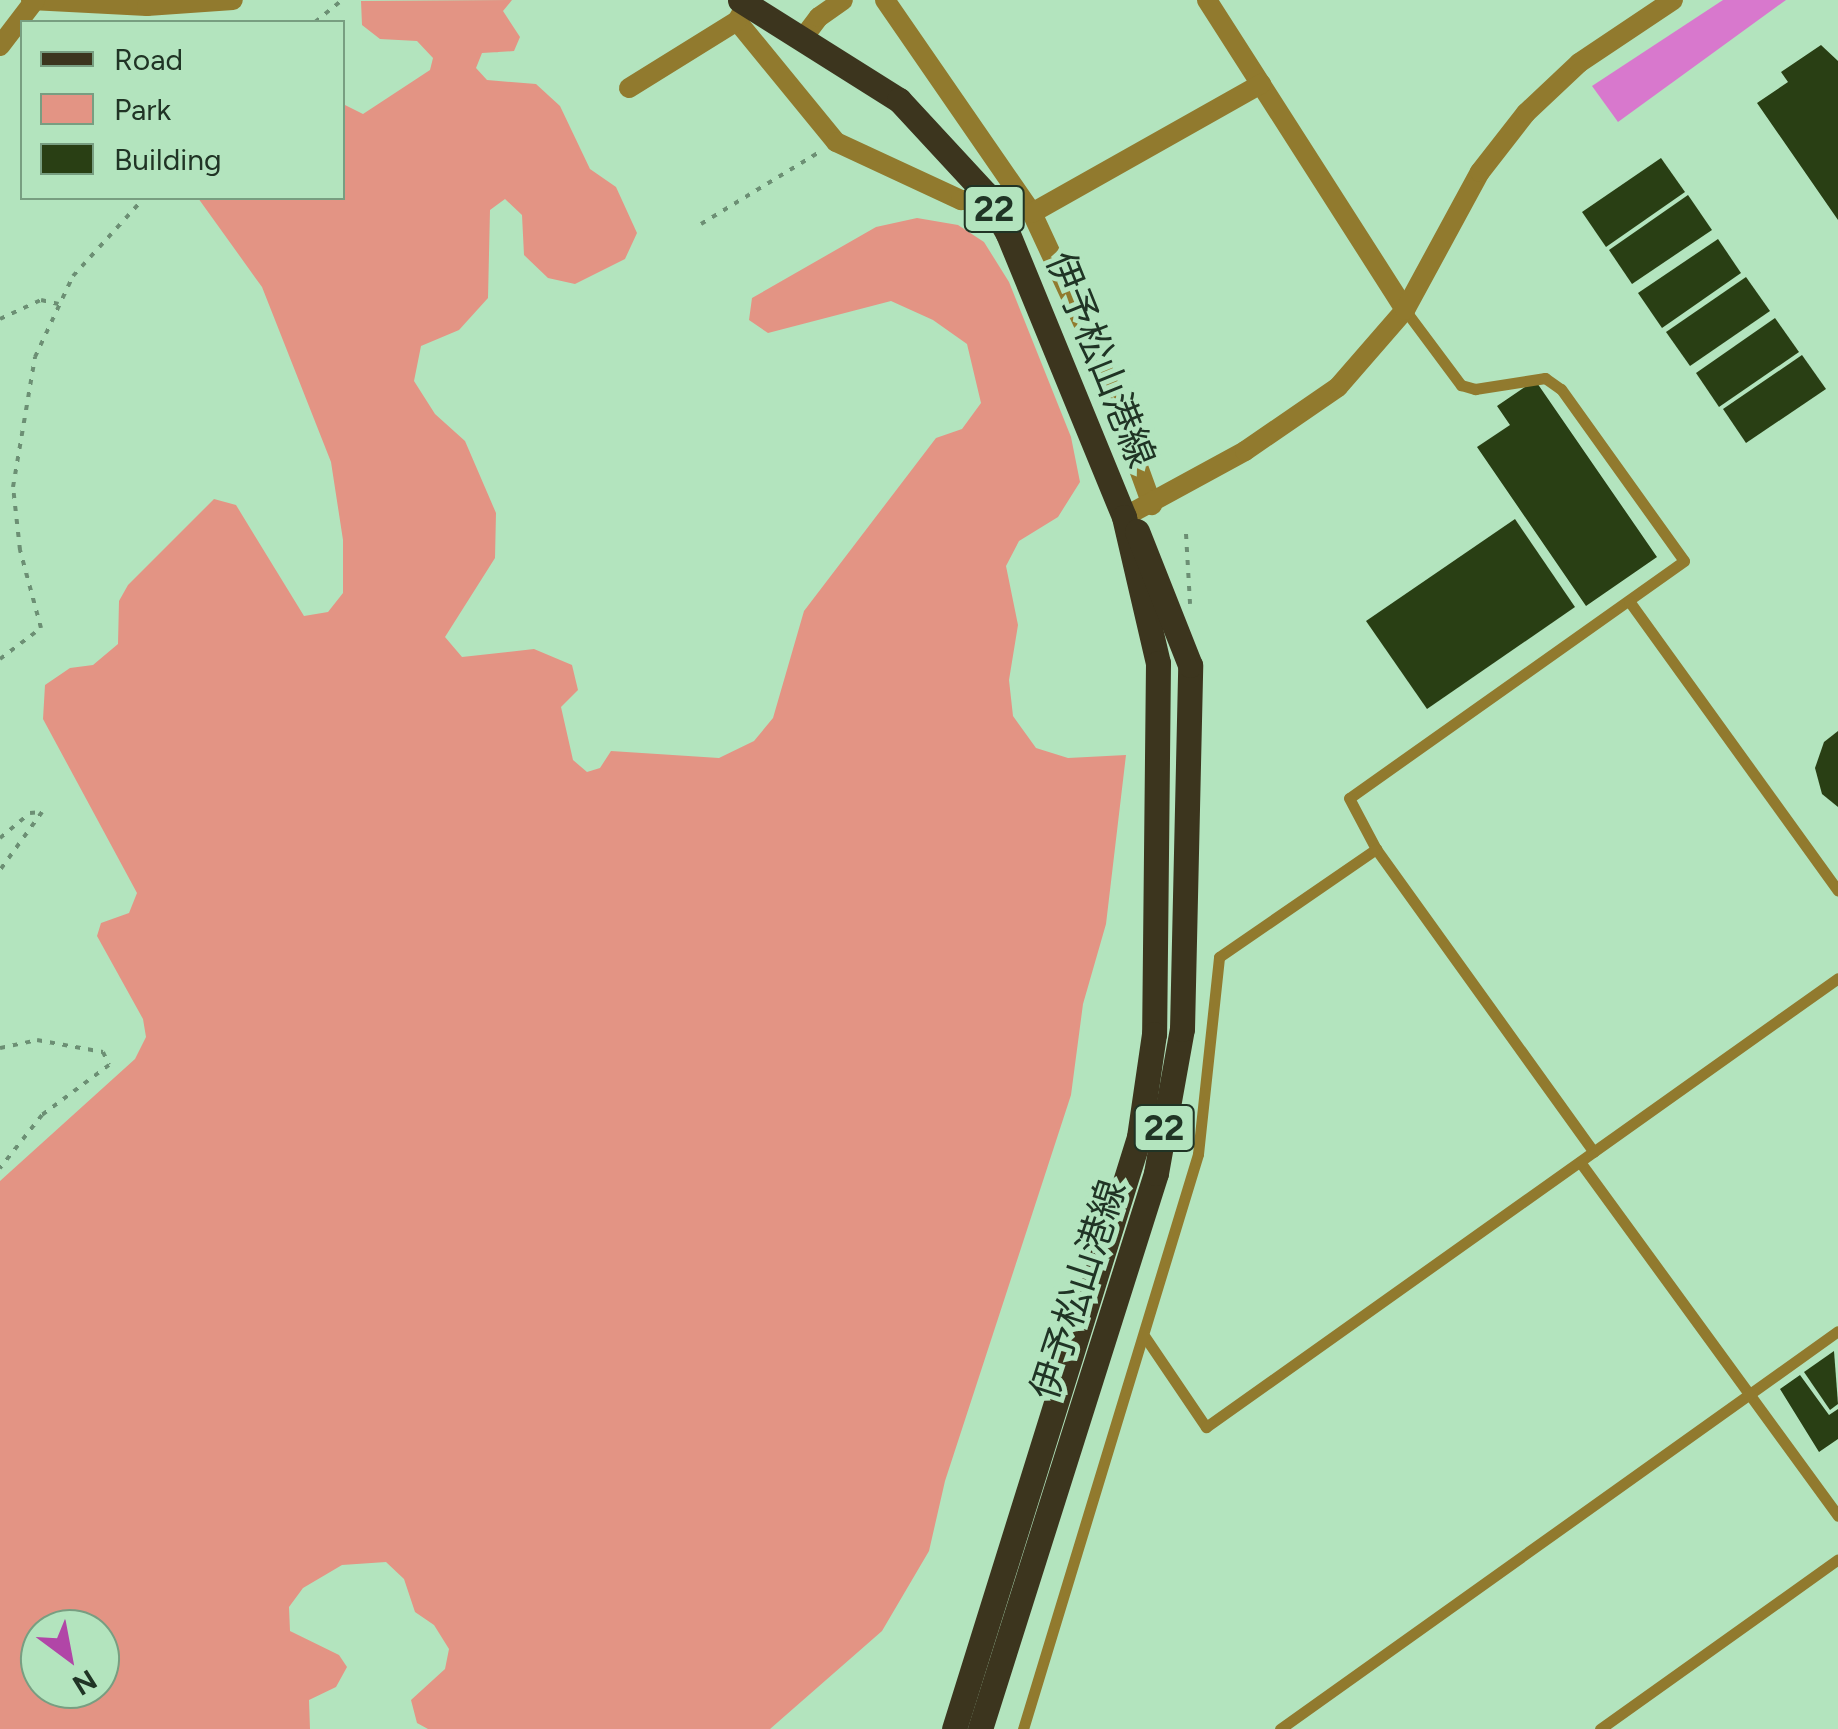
<!DOCTYPE html>
<html>
<head>
<meta charset="utf-8">
<style>
  body { margin:0 }
  #map { position:relative; width:1838px; height:1729px; overflow:hidden; background:#b3e4be; font-family:Figtree,"Noto Sans JP",sans-serif }
  div>[style] { position:absolute }
  .green>* { inset:0; background:#e39484 }
  .water>* { inset:0; background:#d878cd }
  .building>* { inset:0; background:#293f14 }
  .path>* { height:4px; margin-top:-2px; transform-origin:0; background:repeating-linear-gradient(90deg,#6c8f74 0 5px,transparent 0 13px) }
  .service>* { height:11px; margin:-5.5px; padding:0 5.5px; transform-origin:5.5px; border-radius:5.5px; background:#917a2e }
  .minor>* { height:20px; margin:-10px; padding:0 10px; transform-origin:10px; border-radius:10px; background:#917a2e }
  .tertiary>* { height:20px; margin:-10px; padding:0 10px; transform-origin:10px; border-radius:10px; background:#917a2e }
  .primary>* { height:25px; margin:-12.5px; padding:0 12.5px; transform-origin:12.5px; border-radius:12.5px; background:#3c351e }
  span { translate:-50% -50%; white-space:nowrap; text-align:center; line-height:1.15; -webkit-text-stroke:10px #b3e4be; paint-order:stroke }
  .shield-label span { padding:2px 8px; background:#b3e4be; border:2px solid; border-radius:8px; -webkit-text-stroke-width:0 }
  .shield-label { font-size:35px; color:#203425; font-weight:700 }
  .street-label { font-size:38px; color:#203425 }
  .legend { position:absolute; left:20px; top:20px; width:325px; height:180px; box-sizing:border-box; background:#b3e4be; border:2px solid #789e81; margin:0; padding:12px 18px; list-style:none; font-size:30px; color:#203425 }
  .legend li { display:flex; align-items:center; gap:20px; height:50px }
  .legend b { width:50px; border:2px solid #789e81 }
  .north { position:absolute; left:20px; top:1609px; width:100px; height:100px; box-sizing:border-box; background:#b3e4be; border:2px solid #789e81; border-radius:50%; rotate:148deg; font-size:28px; font-weight:700; line-height:40px; text-align:center; color:#203425 }
  .north::after { content:''; display:block; margin:auto; width:35px; height:45px; background:#b146a7; clip-path:polygon(50% 0,100% 100%,50% 72%,0 100%) }
</style>
</head>
<body>
<div id="map">
  <div class="green">
    <i style="clip-path:polygon(evenodd,512px 0,503px 11px,520px 37px,514px 51px,482px 53px,476px 68px,487px 80px,536px 84px,560px 106px,590px 169px,616px 187px,637px 233px,625px 259px,575px 284px,548px 278px,524px 255px,522px 215px,505px 199px,490px 210px,488px 298px,459px 330px,421px 346px,414px 381px,435px 414px,465px 441px,496px 513px,495px 558px,445px 637px,462px 657px,534px 649px,572px 665px,578px 690px,561px 707px,573px 760px,587px 772px,600px 768px,611px 751px,719px 758px,754px 741px,773px 718px,804px 611px,936px 438px,962px 429px,981px 403px,967px 344px,933px 320px,891px 301px,768px 333px,749px 320px,752px 298px,876px 227px,917px 218px,958px 225px,984px 242px,1009px 282px,1071px 437px,1080px 482px,1058px 517px,1019px 541px,1006px 566px,1018px 625px,1009px 680px,1013px 716px,1036px 748px,1068px 758px,1126px 755px,1106px 924px,1083px 1004px,1071px 1095px,945px 1481px,929px 1551px,882px 1631px,770px 1729px,428px 1729px,417px 1723px,411px 1700px,445px 1669px,449px 1649px,434px 1625px,415px 1612px,404px 1579px,386px 1562px,342px 1565px,303px 1588px,289px 1607px,290px 1631px,339px 1655px,347px 1667px,336px 1687px,309px 1700px,310px 1729px,0 1729px,0 1181px,135px 1059px,146px 1037px,143px 1019px,97px 936px,101px 923px,129px 913px,137px 893px,43px 719px,45px 685px,70px 668px,93px 665px,118px 644px,119px 601px,128px 585px,214px 499px,236px 505px,304px 616px,328px 612px,343px 593px,343px 540px,331px 462px,262px 287px,198px 198px,342px 198px,343px 104px,363px 114px,430px 70px,433px 58px,417px 41px,380px 39px,362px 25px,361px 1px,512px 0,40px 1629px,100px 1629px,100px 1689px,40px 1689px,40px 1629px)"></i>
  </div>
  <div class="water">
    <i style="clip-path:polygon(1723px 0,1786px 0,1618px 122px,1592px 86px)"></i>
  </div>
  <div class="building">
    <i style="clip-path:polygon(1821px 45px,1838px 61px,1838px 220px,1757px 103px,1788px 82px,1781px 72px)"></i>
    <i style="clip-path:polygon(1661px 158px,1685px 192px,1606px 247px,1582px 212px)"></i>
    <i style="clip-path:polygon(1688px 195px,1712px 230px,1632px 284px,1609px 250px)"></i>
    <i style="clip-path:polygon(1718px 239px,1741px 273px,1662px 328px,1638px 293px)"></i>
    <i style="clip-path:polygon(1746px 277px,1770px 311px,1690px 366px,1666px 332px)"></i>
    <i style="clip-path:polygon(1775px 318px,1799px 352px,1719px 407px,1696px 373px)"></i>
    <i style="clip-path:polygon(1802px 355px,1826px 389px,1746px 443px,1723px 409px)"></i>
    <i style="clip-path:polygon(1535px 380px,1657px 557px,1586px 606px,1477px 447px,1510px 425px,1497px 406px)"></i>
    <i style="clip-path:polygon(1515px 519px,1575px 607px,1427px 709px,1366px 621px)"></i>
    <i style="clip-path:polygon(1838px 731px,1838px 807px,1822px 794px,1815px 768px,1824px 742px)"></i>
    <i style="clip-path:polygon(1834px 1351px,1838px 1404px,1830px 1410px,1804px 1372px)"></i>
    <i style="clip-path:polygon(1800px 1375px,1829px 1415px,1838px 1409px,1838px 1439px,1819px 1452px,1780px 1389px)"></i>
  </div>
  <div class="path">
    <i style="left:315px;top:22px;width:35px;rotate:-39deg"></i>
    <i style="left:701px;top:224px;width:140px;rotate:-31.3deg"></i>
    <i style="left:0;top:319px;width:45px;rotate:-24.9deg"></i>
    <i style="left:41px;top:300px;width:18px;rotate:13deg"></i>
    <i style="left:1186px;top:534px;width:70px;rotate:86.7deg"></i>
    <i style="left:0;top:659px;width:51px;rotate:-37.1deg"></i>
    <i style="left:41px;top:628px;width:81px;rotate:-105.1deg"></i>
    <i style="left:20px;top:550px;width:63px;rotate:-96.3deg"></i>
    <i style="left:13px;top:487px;width:132px;rotate:-80.4deg"></i>
    <i style="left:35px;top:357px;width:89px;rotate:-64.9deg"></i>
    <i style="left:73px;top:276px;width:105px;rotate:-47.7deg"></i>
    <i style="left:0;top:838px;width:39px;rotate:-40deg"></i>
    <i style="left:30px;top:813px;width:12px;rotate:-5deg"></i>
    <i style="left:42px;top:812px;width:72px;rotate:125.9deg"></i>
    <i style="left:0;top:1048px;width:38px;rotate:-12deg"></i>
    <i style="left:37px;top:1040px;width:67px;rotate:10.3deg"></i>
    <i style="left:103px;top:1052px;width:14px;rotate:65deg"></i>
    <i style="left:109px;top:1065px;width:84px;rotate:143.3deg"></i>
    <i style="left:42px;top:1115px;width:68px;rotate:128.4deg"></i>
  </div>
  <div class="service">
    <i style="left:1405px;top:310px;width:94px;rotate:53.3deg"></i>
    <i style="left:1461px;top:385px;width:15px;rotate:16deg"></i>
    <i style="left:1475px;top:389px;width:71px;rotate:-8.9deg"></i>
    <i style="left:1545px;top:378px;width:19px;rotate:35deg"></i>
    <i style="left:1561px;top:389px;width:211px;rotate:54.4deg"></i>
    <i style="left:1684px;top:561px;width:410px;rotate:144.7deg"></i>
    <i style="left:1349px;top:798px;width:58px;rotate:62.1deg"></i>
    <i style="left:1376px;top:849px;width:373px;rotate:54.3deg"></i>
    <i style="left:1629px;top:601px;width:357px;rotate:54.2deg"></i>
    <i style="left:1580px;top:1162px;width:438px;rotate:53.9deg"></i>
    <i style="left:1145px;top:1337px;width:109px;rotate:55.9deg"></i>
    <i style="left:1206px;top:1427px;width:775px;rotate:-35.39deg"></i>
    <i style="left:1023px;top:1729px;width:601px;rotate:-73.07deg"></i>
    <i style="left:1198px;top:1154px;width:198px;rotate:-83.9deg"></i>
    <i style="left:1219px;top:957px;width:191px;rotate:-34.5deg"></i>
    <i style="left:1280px;top:1729px;width:685px;rotate:-35.5deg"></i>
    <i style="left:1600px;top:1729px;width:292px;rotate:-35.5deg"></i>
  </div>
  <div class="minor">
    <i style="left:31px;top:0;width:116px;rotate:3deg"></i>
    <i style="left:147px;top:6px;width:86px;rotate:-4deg"></i>
    <i style="left:885px;top:0;width:259px;rotate:55.4deg"></i>
    <i style="left:1032px;top:213px;width:152px;rotate:65.1deg"></i>
    <i style="left:1096px;top:351px;width:164px;rotate:70deg"></i>
    <i style="left:1207px;top:0;width:368px;rotate:57.4deg"></i>
    <i style="left:747px;top:4px;width:20px;rotate:120deg"></i>
    <i style="left:737px;top:21px;width:156px;rotate:50.7deg"></i>
    <i style="left:836px;top:142px;width:138px;rotate:24.9deg"></i>
    <i style="left:961px;top:200px;width:28px"></i>
    <i style="left:0;top:46px;width:58px;rotate:-52.7deg"></i>
    <i style="left:629px;top:88px;width:127px;rotate:-31.8deg"></i>
    <i style="left:1032px;top:213px;width:263px;rotate:-29.4deg"></i>
  </div>
  <div class="tertiary">
    <i style="left:803px;top:38px;width:26px;rotate:-53deg"></i>
    <i style="left:819px;top:17px;width:29px;rotate:-35deg"></i>
    <i style="left:1124px;top:517px;width:138px;rotate:-28.6deg"></i>
    <i style="left:1245px;top:451px;width:113px;rotate:-34.5deg"></i>
    <i style="left:1338px;top:387px;width:102px;rotate:-49deg"></i>
    <i style="left:1405px;top:310px;width:157px;rotate:-61.5deg"></i>
    <i style="left:1480px;top:172px;width:75px;rotate:-52.1deg"></i>
    <i style="left:1526px;top:113px;width:73px;rotate:-43.3deg"></i>
    <i style="left:1579px;top:63px;width:113px;rotate:-33.8deg"></i>
  </div>
  <div class="primary">
    <i style="left:740px;top:0;width:188px;rotate:32.2deg"></i>
    <i style="left:899px;top:100px;width:127px;rotate:47.2deg"></i>
    <i style="left:985px;top:193px;width:47px;rotate:60.7deg"></i>
    <i style="left:1008px;top:234px;width:306px;rotate:67.7deg"></i>
    <i style="left:1124px;top:517px;width:150px;rotate:76.9deg"></i>
    <i style="left:1158px;top:663px;width:371px;rotate:90.6deg"></i>
    <i style="left:1154px;top:1034px;width:104px;rotate:98.3deg"></i>
    <i style="left:1139px;top:1137px;width:620px;rotate:107.35deg"></i>
    <i style="left:980px;top:1729px;width:583px;rotate:-72.43deg"></i>
    <i style="left:1156px;top:1173px;width:146px;rotate:-79.8deg"></i>
    <i style="left:1182px;top:1029px;width:364px;rotate:-88.7deg"></i>
    <i style="left:1190px;top:665px;width:144px;rotate:-111.6deg"></i>
  </div>
  <div class="shield-label">
    <span style="left:994px;top:209px">22</span>
    <span style="left:1164px;top:1128px">22</span>
  </div>
  <div class="street-label">
    <span style="left:1100px;top:360px;rotate:68deg">伊予松山港線</span>
    <span style="left:1079px;top:1290px;rotate:-72deg">伊予松山港線</span>
  </div>
  <ul class="legend">
  <li><b style="height:12px;background:#3c351e"></b>Road</li>
  <li><b style="height:28px;background:#e39484"></b>Park</li>
  <li><b style="height:28px;background:#293f14"></b>Building</li>
  </ul>
  <div class="north">N</div>
</div>
</body>
</html>
